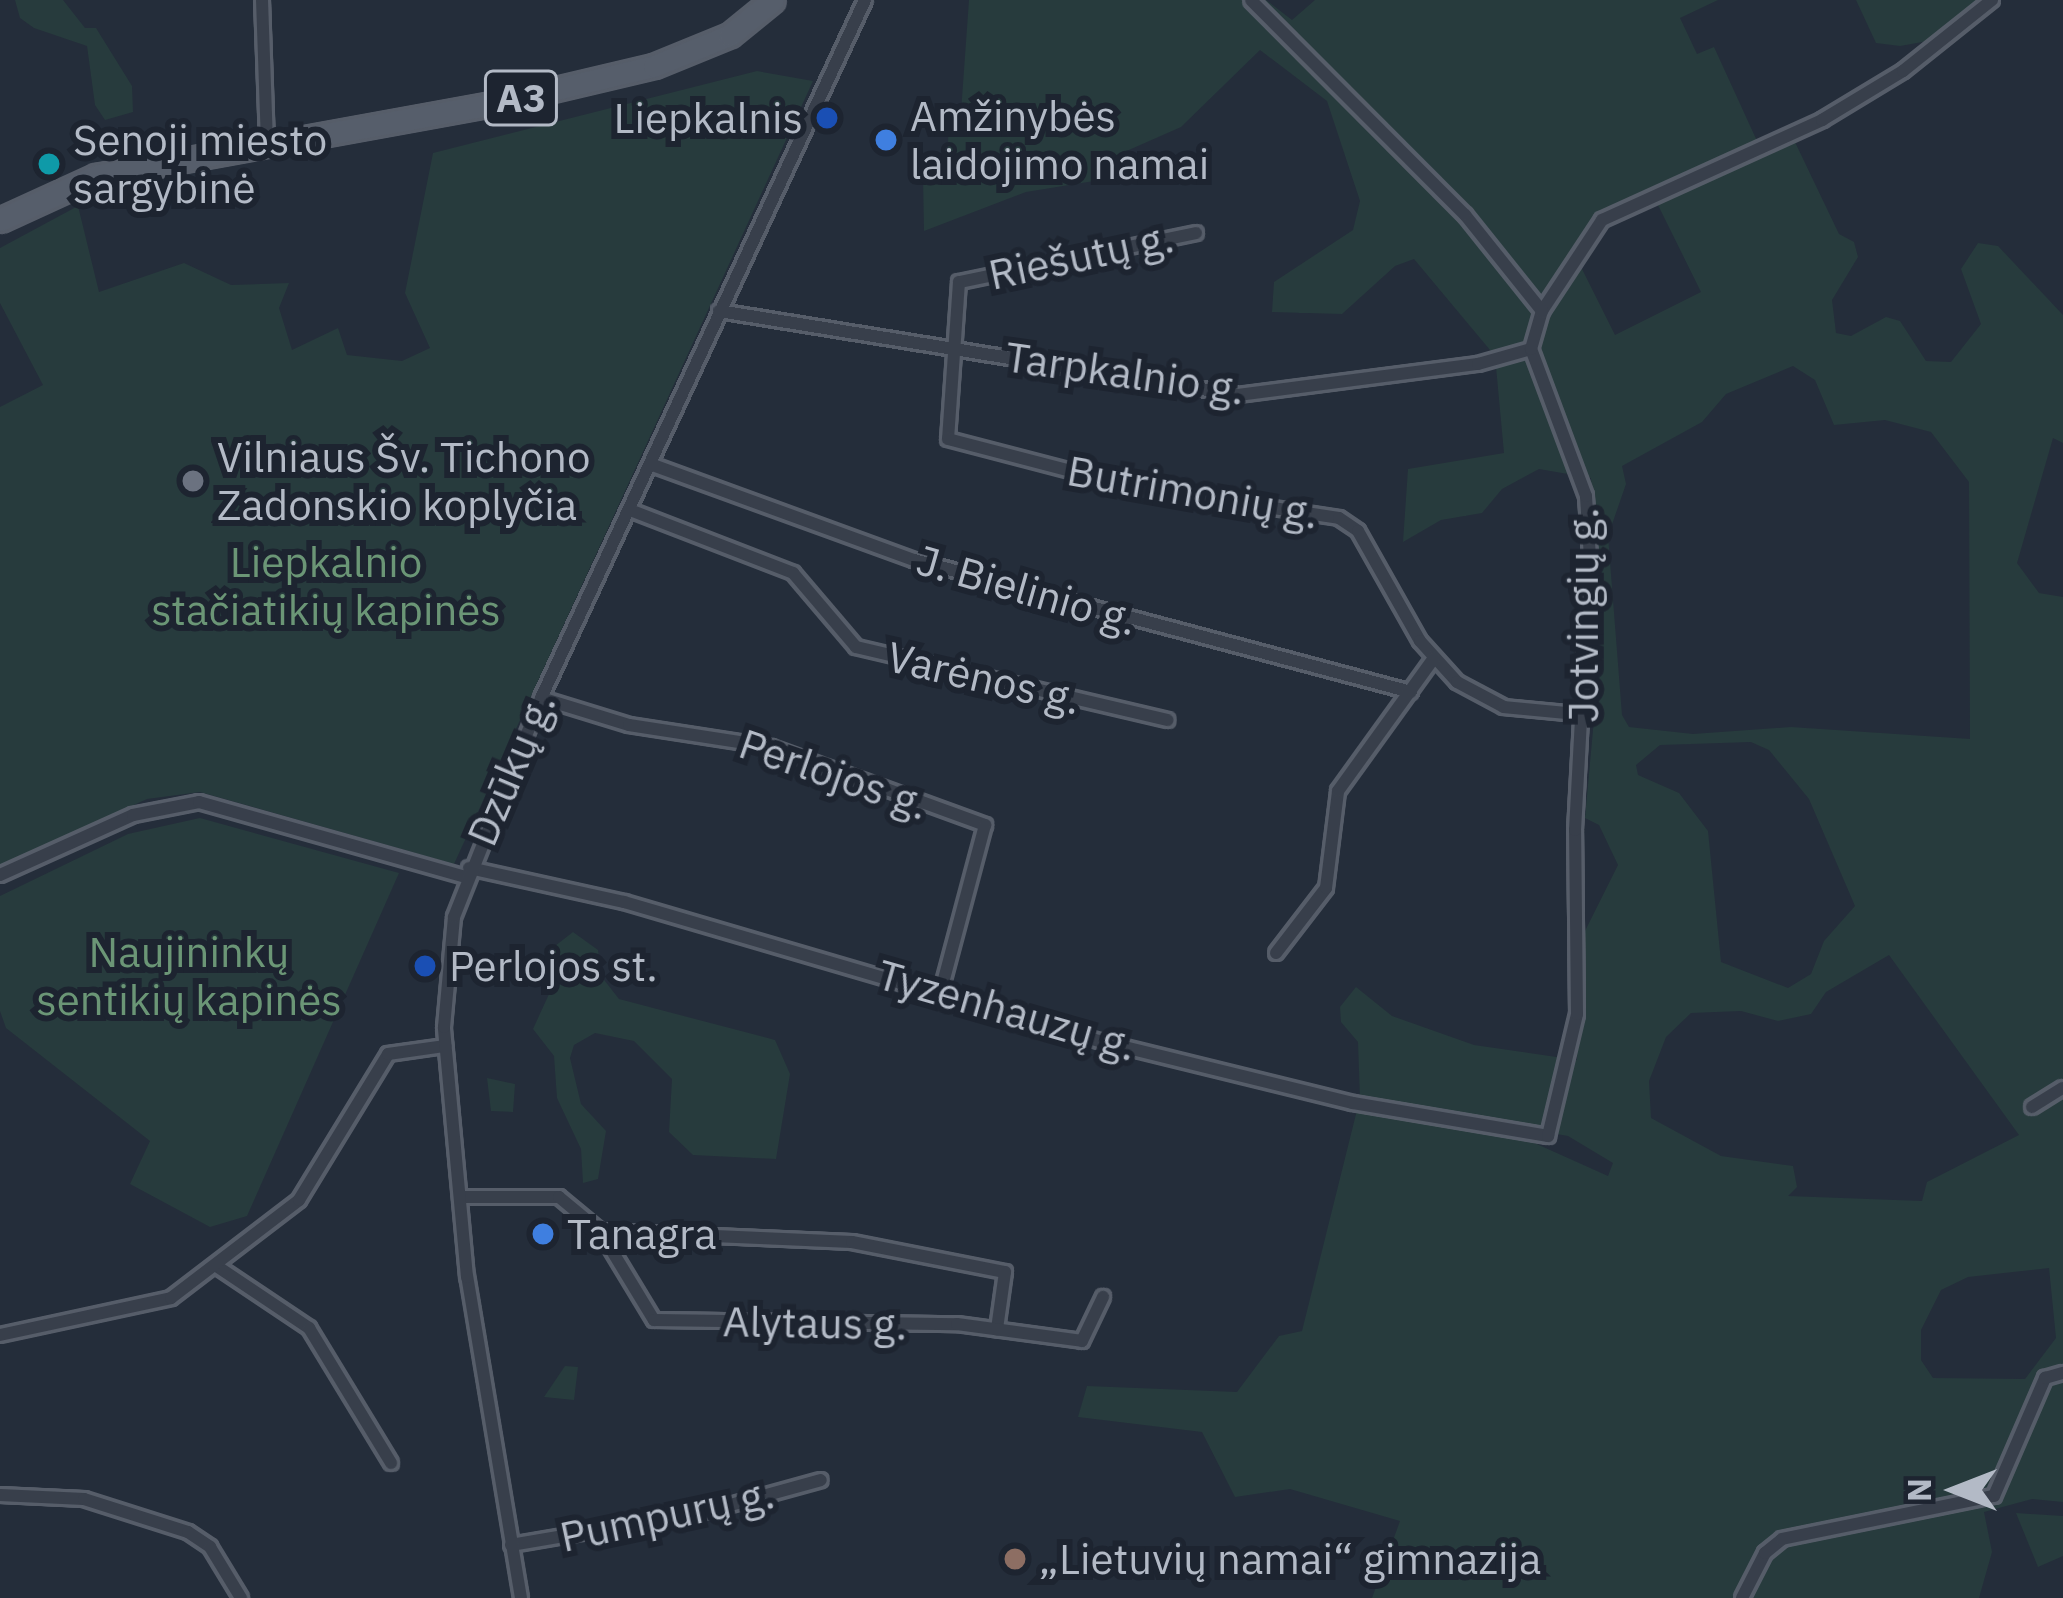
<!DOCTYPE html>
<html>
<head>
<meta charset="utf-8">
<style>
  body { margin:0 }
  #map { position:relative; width:2063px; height:1598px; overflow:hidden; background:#242d3a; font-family:"IBM Plex Sans",sans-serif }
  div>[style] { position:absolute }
  .green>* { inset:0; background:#273b3d }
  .roads { filter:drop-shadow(3px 0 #565d69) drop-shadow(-3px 0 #565d69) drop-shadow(0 3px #565d69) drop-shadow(0 -3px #565d69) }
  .minor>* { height:12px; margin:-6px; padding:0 6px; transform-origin:6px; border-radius:6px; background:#383f4b }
  .primary>* { height:21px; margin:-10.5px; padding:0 10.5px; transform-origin:10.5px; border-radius:10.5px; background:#565e6b }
  .dots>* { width:33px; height:33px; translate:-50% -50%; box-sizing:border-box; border:6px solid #1d2430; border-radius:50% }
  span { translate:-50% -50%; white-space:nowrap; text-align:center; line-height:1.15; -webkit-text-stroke:12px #1d2430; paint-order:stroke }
  .shield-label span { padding:3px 9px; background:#1d2430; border:3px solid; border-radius:9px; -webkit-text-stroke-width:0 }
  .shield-label { font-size:39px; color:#b3bac6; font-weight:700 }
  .poi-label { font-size:42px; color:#b3bac6 }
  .left { translate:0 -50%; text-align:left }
  .right { translate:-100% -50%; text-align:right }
  .street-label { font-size:42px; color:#b3bac6 }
  .park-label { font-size:42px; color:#6b9676 }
  .north { position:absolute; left:1895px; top:1430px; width:120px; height:120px; -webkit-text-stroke:9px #1d2430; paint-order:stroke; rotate:270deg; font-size:33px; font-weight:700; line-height:48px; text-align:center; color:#b3bac6 }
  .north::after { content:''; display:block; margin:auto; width:42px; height:54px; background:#b3bac6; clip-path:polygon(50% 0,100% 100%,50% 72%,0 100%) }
</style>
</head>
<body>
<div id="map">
  <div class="green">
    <i style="clip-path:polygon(15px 0,63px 0,85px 28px,96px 28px,132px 86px,133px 112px,105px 120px,95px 105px,87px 46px,34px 28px,20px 18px)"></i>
    <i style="clip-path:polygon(evenodd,969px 0,1266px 0,1292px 20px,1315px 0,1718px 0,1680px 18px,1697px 54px,1714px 47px,1763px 154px,1794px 140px,1839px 234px,1854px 242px,1858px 257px,1832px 300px,1836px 333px,1851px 336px,1886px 317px,1900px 321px,1926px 361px,1951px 362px,1981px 324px,1961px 269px,1978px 243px,1998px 246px,2063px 315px,2063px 443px,2053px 438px,2017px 563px,2039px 593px,2063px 597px,2063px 1502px,2032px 1499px,1984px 1512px,1992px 1552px,1979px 1598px,1372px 1598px,1400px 1521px,1290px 1489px,1235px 1497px,1202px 1432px,1078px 1417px,1087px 1386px,1237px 1392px,1279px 1336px,1302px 1331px,1357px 1110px,1530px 1141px,1608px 1176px,1613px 1163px,1568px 1136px,1360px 1099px,1358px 1042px,1341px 1022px,1340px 1007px,1356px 987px,1392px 1016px,1474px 1045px,1577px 1060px,1581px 939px,1618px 865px,1599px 825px,1585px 818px,1596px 697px,1591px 478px,1539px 469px,1502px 489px,1482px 513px,1441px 520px,1403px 542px,1408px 469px,1504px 453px,1495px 356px,1414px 259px,1395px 266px,1342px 314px,1272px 312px,1274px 282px,1353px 230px,1360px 201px,1327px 101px,1260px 50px,1181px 127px,1122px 153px,1094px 181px,1026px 192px,924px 231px,923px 177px,947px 176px,949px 113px,961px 112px,969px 0,1655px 199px,1701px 292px,1615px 335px,1580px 265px,1606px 227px,1655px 199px,969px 0,1793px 366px,1815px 380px,1834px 425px,1885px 420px,1931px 432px,1969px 482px,1970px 739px,1791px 727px,1693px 734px,1629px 727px,1622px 715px,1608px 536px,1626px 484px,1622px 466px,1702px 422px,1726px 394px,1793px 366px,969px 0,1751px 742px,1769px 750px,1809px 799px,1855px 906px,1824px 941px,1811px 974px,1788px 988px,1721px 962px,1708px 831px,1679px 793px,1638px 775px,1636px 765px,1660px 745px,1751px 742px,969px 0,1889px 955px,2019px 1135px,1927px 1182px,1922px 1201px,1788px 1196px,1797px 1187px,1793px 1166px,1721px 1156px,1651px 1118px,1649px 1081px,1666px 1037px,1691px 1013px,1741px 1011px,1778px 1021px,1811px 1014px,1826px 992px,1889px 955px,969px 0,2049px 1268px,2056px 1338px,2025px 1379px,1933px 1378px,1921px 1360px,1921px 1330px,1941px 1290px,1968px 1277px,2049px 1268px)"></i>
    <i style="clip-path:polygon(1856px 0,1979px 0,1928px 41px,1900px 46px,1876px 43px)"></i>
    <i style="clip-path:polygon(757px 71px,813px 81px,454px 864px,200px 792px,147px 799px,0 866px,0 407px,43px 385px,0 303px,0 248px,78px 206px,99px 292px,184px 263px,231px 285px,289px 283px,279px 308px,292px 350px,338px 328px,347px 355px,402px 361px,430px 348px,405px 293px,433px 153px)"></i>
    <i style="clip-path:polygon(200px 818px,399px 873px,247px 1216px,210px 1227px,130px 1184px,150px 1141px,6px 1028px,0 1011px,0 896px,128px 834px)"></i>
    <i style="clip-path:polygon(573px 932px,598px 950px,601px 976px,619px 999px,775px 1040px,790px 1074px,776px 1159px,693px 1155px,669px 1132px,672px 1079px,634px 1041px,595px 1033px,574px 1045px,570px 1058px,581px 1104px,606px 1131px,598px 1179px,583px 1183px,581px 1149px,557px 1098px,554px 1056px,533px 1029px,555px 981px,555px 946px)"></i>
    <i style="clip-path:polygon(487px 1078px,515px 1084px,513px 1112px,491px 1111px)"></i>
    <i style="clip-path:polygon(565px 1366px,578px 1367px,574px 1400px,544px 1397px)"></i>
    <i style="clip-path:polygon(2016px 1513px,2063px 1516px,2063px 1556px,2038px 1567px)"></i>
  </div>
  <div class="roads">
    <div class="minor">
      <i style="left:262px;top:0;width:145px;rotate:88deg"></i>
      <i style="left:1196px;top:233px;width:242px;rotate:168.3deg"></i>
      <i style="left:959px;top:282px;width:157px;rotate:94deg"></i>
      <i style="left:948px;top:439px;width:186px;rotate:14.6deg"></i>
      <i style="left:1128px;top:486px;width:213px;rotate:8.6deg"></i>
      <i style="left:1339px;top:518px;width:23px;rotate:34deg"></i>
      <i style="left:1358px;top:531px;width:126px;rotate:60.6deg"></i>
      <i style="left:1420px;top:641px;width:55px;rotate:47.9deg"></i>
      <i style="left:1457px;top:682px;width:53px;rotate:28deg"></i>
      <i style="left:1504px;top:707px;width:83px;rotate:5.5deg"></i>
      <i style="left:719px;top:311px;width:526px;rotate:9.19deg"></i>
      <i style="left:1238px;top:395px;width:242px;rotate:-7.4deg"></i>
      <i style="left:1478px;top:364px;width:55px;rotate:-15.8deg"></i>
      <i style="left:1542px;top:311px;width:109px;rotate:-56.6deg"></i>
      <i style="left:1602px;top:220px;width:242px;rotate:-24.4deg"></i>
      <i style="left:1822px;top:120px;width:95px;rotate:-31.2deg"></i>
      <i style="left:1903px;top:71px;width:114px;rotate:-38.6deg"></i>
      <i style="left:650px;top:464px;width:281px;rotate:20deg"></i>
      <i style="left:914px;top:560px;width:514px;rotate:14.87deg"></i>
      <i style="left:630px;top:510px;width:175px;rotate:21.1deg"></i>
      <i style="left:793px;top:573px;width:97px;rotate:49.6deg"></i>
      <i style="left:856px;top:647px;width:320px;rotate:13.2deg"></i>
      <i style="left:541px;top:698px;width:92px;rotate:17.1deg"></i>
      <i style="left:629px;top:725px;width:144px;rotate:8.8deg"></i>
      <i style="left:771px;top:747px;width:228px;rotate:20deg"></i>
      <i style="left:985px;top:825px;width:171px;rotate:104.9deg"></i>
      <i style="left:469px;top:868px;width:159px;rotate:12.4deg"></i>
      <i style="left:624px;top:902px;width:496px;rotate:16.3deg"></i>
      <i style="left:1100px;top:1041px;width:260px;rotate:13.8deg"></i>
      <i style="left:1353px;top:1103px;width:198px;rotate:9.6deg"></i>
      <i style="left:1548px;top:1136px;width:125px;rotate:-76.6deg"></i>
      <i style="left:1577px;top:1014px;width:184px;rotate:-90.6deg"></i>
      <i style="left:1575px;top:830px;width:273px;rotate:-86.9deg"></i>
      <i style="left:1590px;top:557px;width:61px;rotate:-93.8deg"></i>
      <i style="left:1586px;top:496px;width:157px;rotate:-110.5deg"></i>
      <i style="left:1531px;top:349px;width:40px;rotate:-74deg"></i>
      <i style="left:1542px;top:311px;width:123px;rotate:-128.7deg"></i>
      <i style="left:1465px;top:215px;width:303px;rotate:-134.9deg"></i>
      <i style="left:0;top:875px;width:146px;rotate:-24.3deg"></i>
      <i style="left:133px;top:815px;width:67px;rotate:-11.1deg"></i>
      <i style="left:199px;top:802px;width:276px;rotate:15.7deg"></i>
      <i style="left:1276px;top:953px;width:82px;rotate:-52.4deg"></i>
      <i style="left:1326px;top:888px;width:98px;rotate:-82.9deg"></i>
      <i style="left:1338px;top:791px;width:164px;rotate:-54.2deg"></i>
      <i style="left:2032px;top:1107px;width:36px;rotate:-32deg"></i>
      <i style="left:460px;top:1197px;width:99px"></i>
      <i style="left:559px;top:1197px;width:53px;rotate:39.7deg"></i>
      <i style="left:600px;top:1231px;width:252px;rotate:2.5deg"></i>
      <i style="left:852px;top:1242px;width:156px;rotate:11.1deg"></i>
      <i style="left:1005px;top:1272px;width:58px;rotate:98deg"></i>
      <i style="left:600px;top:1231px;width:104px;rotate:58.8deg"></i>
      <i style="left:654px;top:1320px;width:303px;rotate:0.8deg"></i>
      <i style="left:957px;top:1324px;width:126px;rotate:7.7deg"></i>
      <i style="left:1082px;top:1341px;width:49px;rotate:-64.5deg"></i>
      <i style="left:218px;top:1267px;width:110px;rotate:33.8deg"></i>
      <i style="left:309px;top:1328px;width:158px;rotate:58.7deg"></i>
      <i style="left:0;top:1335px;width:175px;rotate:-12.2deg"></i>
      <i style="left:171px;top:1298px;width:161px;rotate:-37.4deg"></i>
      <i style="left:299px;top:1200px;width:171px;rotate:-58.6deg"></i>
      <i style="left:388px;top:1054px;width:58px;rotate:-8deg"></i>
      <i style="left:0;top:1495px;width:84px;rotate:2.7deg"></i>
      <i style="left:84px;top:1499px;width:109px;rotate:17.6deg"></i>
      <i style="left:188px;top:1532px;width:27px;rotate:34deg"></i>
      <i style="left:210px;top:1547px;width:60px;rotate:58.7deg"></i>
      <i style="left:511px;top:1545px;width:197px;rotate:-9.7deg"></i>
      <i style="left:705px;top:1512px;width:120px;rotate:-15.4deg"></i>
      <i style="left:521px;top:1598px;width:326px;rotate:-99.5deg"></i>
      <i style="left:467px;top:1277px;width:251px;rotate:-95.3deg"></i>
      <i style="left:444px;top:1027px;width:110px;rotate:-84.8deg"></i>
      <i style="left:454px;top:917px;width:236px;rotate:-68.3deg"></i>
      <i style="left:541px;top:698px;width:770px;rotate:-65.1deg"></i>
      <i style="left:1742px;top:1598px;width:51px;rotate:-62.9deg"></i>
      <i style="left:1765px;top:1553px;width:22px;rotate:-39deg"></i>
      <i style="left:1782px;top:1539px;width:216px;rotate:-11.5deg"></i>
      <i style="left:1994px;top:1496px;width:129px;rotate:-66.6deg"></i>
      <i style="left:2045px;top:1378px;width:19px;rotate:-16deg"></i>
    </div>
    <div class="primary">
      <i style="left:0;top:220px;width:106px;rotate:-24.6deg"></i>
      <i style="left:96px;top:176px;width:408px;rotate:-10.3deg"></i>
      <i style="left:497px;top:103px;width:161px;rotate:-13.3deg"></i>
      <i style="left:654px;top:66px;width:82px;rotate:-22.2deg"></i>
      <i style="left:730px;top:35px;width:55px;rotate:-39.1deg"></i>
    </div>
  </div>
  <div class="dots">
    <i style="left:827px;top:118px;background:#1a4fb4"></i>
    <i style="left:886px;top:140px;background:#3f7fe0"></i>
    <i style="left:49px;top:164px;background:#0f9aa8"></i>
    <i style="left:193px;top:481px;background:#6b7280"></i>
    <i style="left:425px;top:966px;background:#1a4fb4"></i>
    <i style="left:543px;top:1234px;background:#3f7fe0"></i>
    <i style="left:1015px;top:1559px;background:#8d6e63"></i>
  </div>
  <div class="shield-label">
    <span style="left:521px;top:98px">A3</span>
  </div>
  <div class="poi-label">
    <span class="left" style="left:910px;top:140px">Amžinybės<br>laidojimo namai</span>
    <span class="right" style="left:803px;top:118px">Liepkalnis</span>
    <span class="left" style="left:73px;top:164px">Senoji miesto<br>sargybinė</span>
    <span class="left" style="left:217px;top:481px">Vilniaus Šv. Tichono<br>Zadonskio koplyčia</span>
    <span class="left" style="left:449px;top:966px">Perlojos st.</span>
    <span class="left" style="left:567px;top:1234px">Tanagra</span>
    <span class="left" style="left:1039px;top:1559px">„Lietuvių namai“ gimnazija</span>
  </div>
  <div class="street-label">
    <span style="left:1081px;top:256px;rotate:-12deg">Riešutų g.</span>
    <span style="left:1125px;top:373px;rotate:8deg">Tarpkalnio g.</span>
    <span style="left:1193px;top:492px;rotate:10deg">Butrimonių g.</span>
    <span style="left:1027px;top:590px;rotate:16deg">J. Bielinio g.</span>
    <span style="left:1583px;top:615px;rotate:-90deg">Jotvingių g.</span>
    <span style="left:984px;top:678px;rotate:13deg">Varėnos g.</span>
    <span style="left:511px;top:769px;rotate:-67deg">Dzūkų g.</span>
    <span style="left:834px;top:774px;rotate:19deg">Perlojos g.</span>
    <span style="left:1007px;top:1010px;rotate:16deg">Tyzenhauzų g.</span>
    <span style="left:815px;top:1323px;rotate:1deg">Alytaus g.</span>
    <span style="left:667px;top:1515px;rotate:-12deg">Pumpurų g.</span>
  </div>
  <div class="park-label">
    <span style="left:326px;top:586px">Liepkalnio<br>stačiatikių kapinės</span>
    <span style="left:189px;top:976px">Naujininkų<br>sentikių kapinės</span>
  </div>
  <div class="north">N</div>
</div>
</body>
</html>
